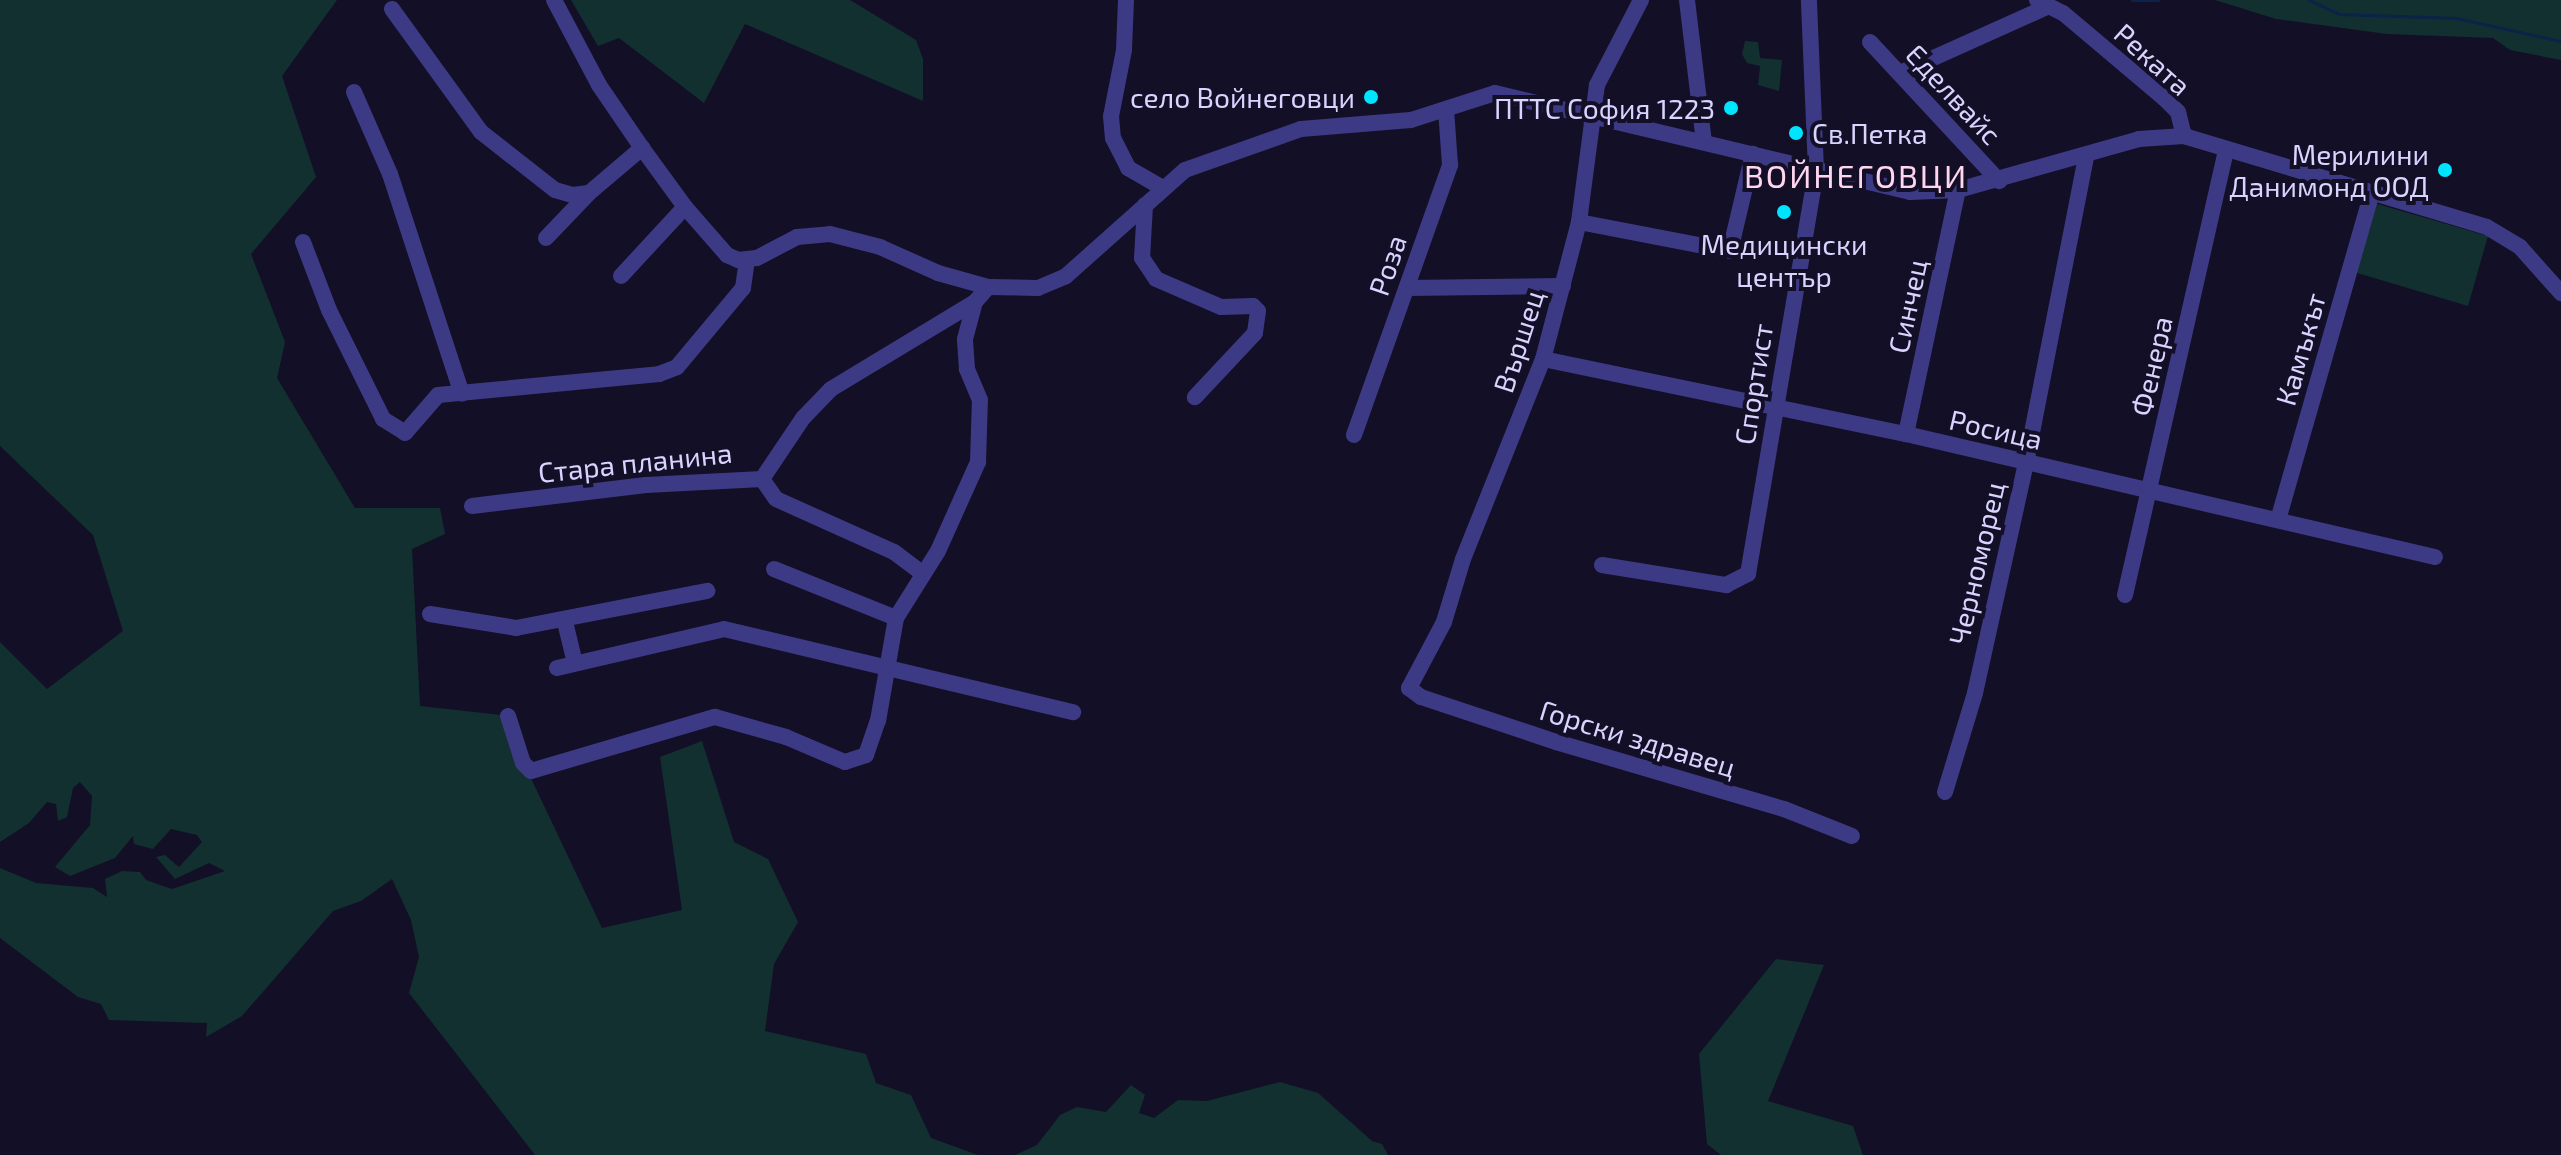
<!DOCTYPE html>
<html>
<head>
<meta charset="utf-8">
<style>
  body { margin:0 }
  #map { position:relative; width:2561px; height:1155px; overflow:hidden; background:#130f26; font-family:"Exo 2",sans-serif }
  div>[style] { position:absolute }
  .green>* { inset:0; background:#12302f }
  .stream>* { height:3px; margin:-1.5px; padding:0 1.5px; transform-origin:1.5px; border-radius:1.5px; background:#0c2248 }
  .minor>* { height:16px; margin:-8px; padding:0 8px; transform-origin:8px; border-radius:8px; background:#3d3a85 }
  .dots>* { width:22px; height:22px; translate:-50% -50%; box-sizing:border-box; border:4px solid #130f26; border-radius:50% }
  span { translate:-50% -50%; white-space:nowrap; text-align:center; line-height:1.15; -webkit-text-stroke:8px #130f26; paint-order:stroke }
  .street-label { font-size:28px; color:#d9d4ff }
  .poi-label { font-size:28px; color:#d9d4ff }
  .right { translate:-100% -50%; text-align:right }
  .left { translate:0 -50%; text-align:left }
  .quarter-label { font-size:32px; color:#ffd6f0; letter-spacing:2px }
</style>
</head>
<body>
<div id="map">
  <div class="green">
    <i style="clip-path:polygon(0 0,337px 0,282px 76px,316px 177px,251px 254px,285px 342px,277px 378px,355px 508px,440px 508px,445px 534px,412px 549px,420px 706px,501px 715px,602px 928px,682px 910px,660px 757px,702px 741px,734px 842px,768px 859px,798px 922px,774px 964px,765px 1031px,866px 1054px,876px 1083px,911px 1095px,931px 1138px,978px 1155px,535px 1155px,409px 993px,419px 957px,411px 920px,392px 879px,361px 901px,333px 911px,242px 1016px,206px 1037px,207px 1023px,109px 1020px,101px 1004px,78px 997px,0 938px,0 868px,36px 883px,93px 888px,107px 897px,105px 879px,122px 871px,140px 872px,146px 880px,172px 889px,225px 871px,209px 863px,175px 879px,156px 857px,165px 855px,179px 867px,202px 842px,197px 835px,171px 829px,153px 849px,134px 844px,133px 836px,115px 858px,70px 876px,55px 867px,90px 825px,92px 796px,80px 782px,73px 788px,67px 817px,58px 821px,56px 804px,47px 802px,29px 823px,0 842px,0 642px,47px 689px,123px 631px,93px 535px,0 446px)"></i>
    <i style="clip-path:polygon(571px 0,850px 0,916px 40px,923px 59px,923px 101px,745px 24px,704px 103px,619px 38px,598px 46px)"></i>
    <i style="clip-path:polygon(2215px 0,2561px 0,2561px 60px,2510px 50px,2493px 38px,2387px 34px,2276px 19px)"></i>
    <i style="clip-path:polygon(1745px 41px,1758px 42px,1760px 58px,1782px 60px,1779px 91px,1758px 85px,1760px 66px,1747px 63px,1742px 54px)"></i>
    <i style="clip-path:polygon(2374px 203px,2488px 236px,2468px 306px,2354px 272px)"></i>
    <i style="clip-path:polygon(1776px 959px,1824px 965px,1768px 1101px,1853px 1126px,1863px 1155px,1721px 1155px,1707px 1144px,1699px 1054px)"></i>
    <i style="clip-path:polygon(1280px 1082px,1318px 1093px,1372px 1141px,1382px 1144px,1388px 1155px,1015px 1155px,1037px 1145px,1060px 1115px,1077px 1107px,1106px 1112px,1131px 1085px,1145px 1095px,1139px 1113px,1154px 1118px,1178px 1100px,1207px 1101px)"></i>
  </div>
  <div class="stream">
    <i style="left:2132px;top:0;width:26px"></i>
    <i style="left:2309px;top:0;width:33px;rotate:25deg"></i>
    <i style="left:2339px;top:14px;width:117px;rotate:2deg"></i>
    <i style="left:2456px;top:18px;width:107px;rotate:12.4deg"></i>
  </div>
  <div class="minor">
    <i style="left:554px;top:0;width:96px;rotate:62.1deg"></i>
    <i style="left:599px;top:85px;width:76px;rotate:55.7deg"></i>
    <i style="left:642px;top:148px;width:73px;rotate:53.9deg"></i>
    <i style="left:685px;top:207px;width:64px;rotate:48.8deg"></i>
    <i style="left:727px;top:255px;width:12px;rotate:24deg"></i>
    <i style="left:738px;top:260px;width:19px;rotate:-6deg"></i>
    <i style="left:757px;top:258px;width:45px;rotate:-27.7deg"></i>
    <i style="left:797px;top:237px;width:33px;rotate:-5deg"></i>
    <i style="left:830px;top:234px;width:52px;rotate:14.6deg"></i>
    <i style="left:880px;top:247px;width:64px;rotate:24.1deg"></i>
    <i style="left:938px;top:273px;width:52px;rotate:15.6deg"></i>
    <i style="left:988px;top:287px;width:50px;rotate:1.1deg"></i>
    <i style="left:1038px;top:288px;width:30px;rotate:-23deg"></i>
    <i style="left:1066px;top:276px;width:159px;rotate:-41.7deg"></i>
    <i style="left:1185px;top:170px;width:123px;rotate:-19.5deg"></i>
    <i style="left:1301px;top:129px;width:110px;rotate:-4.7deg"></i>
    <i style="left:1411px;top:120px;width:88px;rotate:-17.8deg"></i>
    <i style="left:1495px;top:93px;width:427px;rotate:13.4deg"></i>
    <i style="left:1910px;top:192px;width:48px;rotate:-2.4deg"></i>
    <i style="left:1958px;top:190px;width:188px;rotate:-15.7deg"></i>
    <i style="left:2139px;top:139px;width:45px;rotate:-3.8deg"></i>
    <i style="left:2184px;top:136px;width:316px;rotate:16.7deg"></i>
    <i style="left:2487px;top:227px;width:39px;rotate:31deg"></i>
    <i style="left:2520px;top:247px;width:62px;rotate:48.3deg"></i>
    <i style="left:1126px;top:0;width:50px;rotate:92.3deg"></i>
    <i style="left:1124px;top:50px;width:67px;rotate:101.1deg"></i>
    <i style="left:1111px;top:116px;width:22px;rotate:85deg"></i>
    <i style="left:1113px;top:138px;width:34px;rotate:63deg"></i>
    <i style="left:1128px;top:168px;width:39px;rotate:30deg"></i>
    <i style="left:1641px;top:0;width:96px;rotate:117.4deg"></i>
    <i style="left:1597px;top:85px;width:138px;rotate:97.5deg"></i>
    <i style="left:1579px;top:222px;width:142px;rotate:104.7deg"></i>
    <i style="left:1543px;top:359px;width:215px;rotate:111.8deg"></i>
    <i style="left:1463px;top:559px;width:66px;rotate:106.8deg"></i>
    <i style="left:1444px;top:622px;width:75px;rotate:117.9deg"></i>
    <i style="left:1409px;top:688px;width:15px;rotate:37deg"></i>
    <i style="left:1421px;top:697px;width:142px;rotate:18.4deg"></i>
    <i style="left:1556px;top:742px;width:238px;rotate:16.4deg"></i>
    <i style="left:1784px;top:809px;width:73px;rotate:21.7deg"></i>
    <i style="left:1687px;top:0;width:143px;rotate:83.2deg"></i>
    <i style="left:2037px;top:0;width:29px;rotate:27deg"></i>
    <i style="left:2063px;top:13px;width:132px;rotate:40.1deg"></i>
    <i style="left:2164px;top:98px;width:20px;rotate:45deg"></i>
    <i style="left:2178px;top:112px;width:25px;rotate:76deg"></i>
    <i style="left:392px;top:9px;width:152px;rotate:54.1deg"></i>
    <i style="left:481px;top:132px;width:94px;rotate:38.1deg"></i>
    <i style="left:555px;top:190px;width:19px;rotate:16deg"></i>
    <i style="left:573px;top:195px;width:16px;rotate:-7deg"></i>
    <i style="left:589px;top:193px;width:70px;rotate:-40.3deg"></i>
    <i style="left:1870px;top:42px;width:190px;rotate:47.1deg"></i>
    <i style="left:1900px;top:73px;width:161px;rotate:-24.2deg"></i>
    <i style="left:354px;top:92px;width:90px;rotate:66.3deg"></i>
    <i style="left:390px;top:174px;width:231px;rotate:71.9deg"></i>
    <i style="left:1145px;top:205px;width:53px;rotate:93.2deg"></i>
    <i style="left:1142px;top:258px;width:25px;rotate:56deg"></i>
    <i style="left:1156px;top:279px;width:71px;rotate:23.3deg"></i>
    <i style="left:1221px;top:307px;width:32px;rotate:-2deg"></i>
    <i style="left:1253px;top:306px;width:7px;rotate:45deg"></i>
    <i style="left:1258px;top:311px;width:22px;rotate:98deg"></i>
    <i style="left:1255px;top:333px;width:88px;rotate:133.2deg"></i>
    <i style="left:1579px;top:222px;width:154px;rotate:10.9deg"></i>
    <i style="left:1730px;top:251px;width:100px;rotate:-76.7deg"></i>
    <i style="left:546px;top:238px;width:62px;rotate:-46.3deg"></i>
    <i style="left:303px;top:242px;width:73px;rotate:69.1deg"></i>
    <i style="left:329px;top:310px;width:122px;rotate:63.6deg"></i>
    <i style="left:383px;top:419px;width:26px;rotate:32deg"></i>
    <i style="left:405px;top:433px;width:50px;rotate:-49deg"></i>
    <i style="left:438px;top:395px;width:222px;rotate:-5.4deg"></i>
    <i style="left:659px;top:374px;width:19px;rotate:-21deg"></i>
    <i style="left:677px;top:367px;width:103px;rotate:-50.1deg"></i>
    <i style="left:743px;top:288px;width:27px;rotate:-82deg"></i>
    <i style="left:621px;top:276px;width:94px;rotate:-47.2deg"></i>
    <i style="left:1407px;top:288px;width:156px;rotate:-0.7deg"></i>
    <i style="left:1543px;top:359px;width:371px;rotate:11.7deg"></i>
    <i style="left:1906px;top:434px;width:543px;rotate:13.09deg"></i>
    <i style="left:1906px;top:434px;width:249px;rotate:-78deg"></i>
    <i style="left:1354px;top:435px;width:287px;rotate:-70.4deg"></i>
    <i style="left:1450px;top:165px;width:56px;rotate:-94.1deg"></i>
    <i style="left:762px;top:479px;width:73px;rotate:-56.1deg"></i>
    <i style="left:803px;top:418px;width:40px;rotate:-46deg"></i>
    <i style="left:831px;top:389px;width:168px;rotate:-31.1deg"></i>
    <i style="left:762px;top:479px;width:24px;rotate:55deg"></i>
    <i style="left:776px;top:499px;width:129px;rotate:24.2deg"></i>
    <i style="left:894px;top:552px;width:36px;rotate:37deg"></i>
    <i style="left:472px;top:506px;width:175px;rotate:-6.9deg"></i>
    <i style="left:646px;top:485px;width:116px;rotate:-3deg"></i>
    <i style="left:2278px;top:520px;width:340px;rotate:-74deg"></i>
    <i style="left:1602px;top:565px;width:126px;rotate:9.2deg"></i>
    <i style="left:1726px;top:585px;width:25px;rotate:-27deg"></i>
    <i style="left:1748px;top:574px;width:410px;rotate:-80.4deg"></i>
    <i style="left:1816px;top:170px;width:170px;rotate:-92.4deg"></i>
    <i style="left:774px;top:569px;width:131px;rotate:21.9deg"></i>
    <i style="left:2125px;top:595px;width:457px;rotate:-77.2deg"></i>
    <i style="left:430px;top:614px;width:87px;rotate:9.2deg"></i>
    <i style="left:516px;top:628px;width:195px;rotate:-11deg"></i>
    <i style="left:565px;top:622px;width:42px;rotate:76.3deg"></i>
    <i style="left:557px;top:668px;width:171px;rotate:-13.1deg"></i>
    <i style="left:724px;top:629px;width:359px;rotate:13.4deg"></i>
    <i style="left:508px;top:716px;width:49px;rotate:72.3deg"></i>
    <i style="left:523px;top:763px;width:11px;rotate:45deg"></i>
    <i style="left:531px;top:771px;width:192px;rotate:-16.4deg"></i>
    <i style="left:715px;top:717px;width:74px;rotate:15.7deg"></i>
    <i style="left:786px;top:737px;width:64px;rotate:23deg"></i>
    <i style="left:845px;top:762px;width:22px;rotate:-18deg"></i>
    <i style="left:866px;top:755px;width:36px;rotate:-71deg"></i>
    <i style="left:878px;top:721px;width:105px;rotate:-80.1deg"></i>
    <i style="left:896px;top:618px;width:79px;rotate:-57.9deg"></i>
    <i style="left:938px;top:551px;width:98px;rotate:-65.8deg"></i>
    <i style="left:978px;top:462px;width:62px;rotate:-88.2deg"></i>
    <i style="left:980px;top:400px;width:34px;rotate:-113deg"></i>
    <i style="left:967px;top:369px;width:30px;rotate:-94deg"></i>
    <i style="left:965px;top:339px;width:38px;rotate:-75deg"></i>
    <i style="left:975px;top:302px;width:20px;rotate:-49deg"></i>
    <i style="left:1945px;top:792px;width:103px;rotate:-73.1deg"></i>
    <i style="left:1975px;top:693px;width:236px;rotate:-77.5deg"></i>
    <i style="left:2026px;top:463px;width:313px;rotate:-78.9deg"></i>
  </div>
  <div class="dots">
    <i style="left:1371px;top:97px;background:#00e5ff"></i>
    <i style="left:1731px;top:108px;background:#00e5ff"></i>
    <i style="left:1796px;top:133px;background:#00e5ff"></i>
    <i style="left:2445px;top:170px;background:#00e5ff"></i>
    <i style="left:1784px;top:212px;background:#00e5ff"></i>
  </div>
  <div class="street-label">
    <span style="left:2153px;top:59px;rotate:42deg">Реката</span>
    <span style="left:1954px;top:94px;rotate:47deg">Еделвайс</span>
    <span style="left:1387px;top:265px;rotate:-71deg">Роза</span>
    <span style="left:1907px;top:306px;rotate:-78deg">Синчец</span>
    <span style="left:1518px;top:341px;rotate:-72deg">Вършец</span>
    <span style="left:2300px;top:349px;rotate:-74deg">Камъкът</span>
    <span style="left:2151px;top:366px;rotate:-77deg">Фенера</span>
    <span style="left:1753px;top:384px;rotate:-81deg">Спортист</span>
    <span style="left:1996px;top:429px;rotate:13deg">Росица</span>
    <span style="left:635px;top:462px;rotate:-6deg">Стара планина</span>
    <span style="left:1976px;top:563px;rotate:-77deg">Черноморец</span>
    <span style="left:1638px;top:738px;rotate:17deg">Горски здравец</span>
  </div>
  <div class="poi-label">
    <span class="right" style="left:1355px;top:97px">село Войнеговци</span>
    <span class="right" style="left:1715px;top:108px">ПТТС София 1223</span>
    <span class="left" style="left:1812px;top:133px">Св.Петка</span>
    <span class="right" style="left:2429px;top:170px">Мерилини<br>Данимонд ООД</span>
    <span style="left:1784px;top:260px">Медицински<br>център</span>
  </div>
  <div class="quarter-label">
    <span style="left:1856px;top:175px">ВОЙНЕГОВЦИ</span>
  </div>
</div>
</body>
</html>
